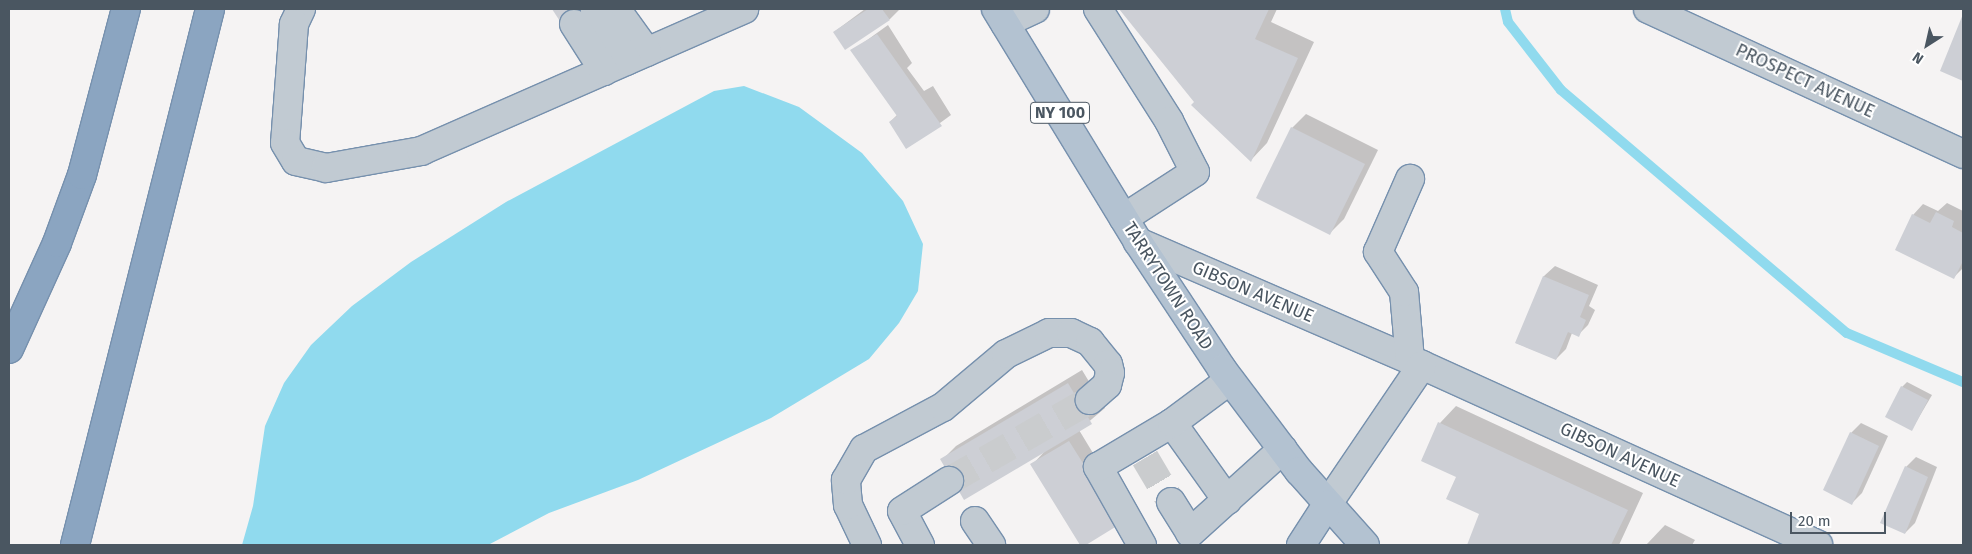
<!DOCTYPE html>
<html>
<head>
<meta charset="utf-8">
<style>
  body { margin:0 }
  #map { position:relative; width:1972px; height:554px; overflow:hidden; background:#f5f3f3; font-family:"Fira Sans",sans-serif }
  div>[style] { position:absolute }
  .water>* { inset:0; background:#90daee }
  .shadow>* { inset:0; background:#0003 }
  .stream>* { height:10px; margin:-5px; padding:0 5px; transform-origin:5px; border-radius:5px; background:#90daee }
  .building>* { inset:0; background:#cdcfd5 }
  .minor-tunnel>* { height:28px; margin-top:-14px; transform-origin:0; background:repeating-linear-gradient(90deg,#caccce 0 28px,transparent 0 42px) }
  .roads { filter:drop-shadow(1px 0 #7690ad) drop-shadow(-1px 0 #7690ad) drop-shadow(0 1px #7690ad) drop-shadow(0 -1px #7690ad) }
  .minor>* { height:28px; margin:-14px; padding:0 14px; transform-origin:14px; border-radius:14px; background:#c1cad2 }
  .major>* { height:28px; margin:-14px; padding:0 14px; transform-origin:14px; border-radius:14px; background:#b3c2d1 }
  .highway>* { height:28px; margin:-14px; padding:0 14px; transform-origin:14px; border-radius:14px; background:#8ba5c1 }
  span { translate:-50% -50%; white-space:nowrap; text-align:center; line-height:1.15; -webkit-text-stroke:4px #fff; paint-order:stroke }
  .shield-label span { padding:1px 4px; background:#fff; border:1px solid; border-radius:4px; -webkit-text-stroke-width:0 }
  .shield-label { font-size:16px; color:#4a5661; font-weight:700 }
  .street-label { font-size:18px; color:#4a5661 }
  .frame { position:absolute; inset:0; border:10px solid #4a5661; pointer-events:none }
  .north { position:absolute; left:1902px; top:20px; width:50px; height:50px; -webkit-text-stroke:4px #fff; paint-order:stroke; rotate:215deg; font-size:14px; font-weight:700; line-height:20px; text-align:center; color:#4a5661 }
  .north::after { content:''; display:block; margin:auto; width:18px; height:22px; background:#4a5661; clip-path:polygon(50% 0,100% 100%,50% 72%,0 100%) }
  .scale { position:absolute; left:1790px; top:512px; width:96px; height:22px; box-sizing:border-box; border:2px solid #4a5661; border-top:0; padding-left:6px; font-size:15px; line-height:18px; white-space:nowrap; color:#4a5661; -webkit-text-stroke:4px #fff; paint-order:stroke }
</style>
</head>
<body>
<div id="map">
  <div class="water">
    <i style="clip-path:polygon(744px 86px,799px 107px,862px 153px,903px 201px,923px 244px,918px 291px,899px 323px,869px 359px,771px 418px,638px 480px,549px 513px,488px 545px,242px 545px,253px 506px,265px 426px,284px 383px,311px 345px,352px 306px,411px 262px,506px 202px,714px 91px)"></i>
  </div>
  <div class="shadow">
    <i style="clip-path:polygon(865px 9px,900px 9px,890px 19px,834px 32px)"></i>
    <i style="clip-path:polygon(1121px 9px,1277px 9px,1271px 22px,1314px 42px,1267px 143px,1251px 160px,1196px 102px)"></i>
    <i style="clip-path:polygon(1963px 17px,1963px 80px,1942px 70px)"></i>
    <i style="clip-path:polygon(888px 25px,912px 63px,907px 68px,924px 91px,933px 86px,951px 115px,907px 147px,890px 122px,898px 114px,852px 51px)"></i>
    <i style="clip-path:polygon(1306px 114px,1378px 150px,1344px 219px,1330px 233px,1292px 128px)"></i>
    <i style="clip-path:polygon(1947px 203px,1963px 211px,1963px 268px,1954px 277px,1913px 215px,1923px 204px,1938px 211px)"></i>
    <i style="clip-path:polygon(1555px 266px,1598px 285px,1589px 306px,1595px 310px,1588px 325px,1578px 335px,1572px 333px,1566px 349px,1556px 359px,1516px 343px,1544px 276px)"></i>
    <i style="clip-path:polygon(1082px 370px,1105px 408px,1079px 430px,1113px 486px,1124px 520px,1083px 545px,1032px 465px,1045px 451px,942px 460px,956px 446px)"></i>
    <i style="clip-path:polygon(1907px 382px,1932px 395px,1912px 429px,1902px 387px)"></i>
    <i style="clip-path:polygon(1456px 406px,1643px 493px,1619px 545px,1469px 545px,1481px 514px,1457px 476px,1422px 460px,1440px 423px)"></i>
    <i style="clip-path:polygon(1861px 423px,1888px 436px,1862px 493px,1852px 503px,1851px 433px)"></i>
    <i style="clip-path:polygon(1916px 457px,1937px 467px,1915px 523px,1905px 533px,1906px 467px)"></i>
    <i style="clip-path:polygon(1665px 525px,1695px 540px,1692px 545px,1646px 545px)"></i>
  </div>
  <div class="stream">
    <i style="left:1505px;top:9px;width:13px;rotate:77deg"></i>
    <i style="left:1508px;top:22px;width:86px;rotate:52.1deg"></i>
    <i style="left:1561px;top:90px;width:375px;rotate:40.4deg"></i>
    <i style="left:1847px;top:333px;width:126px;rotate:22.9deg"></i>
  </div>
  <div class="building">
    <i style="clip-path:polygon(552px 9px,598px 9px,565px 29px)"></i>
    <i style="clip-path:polygon(868px 9px,882px 9px,890px 20px,845px 50px,833px 32px)"></i>
    <i style="clip-path:polygon(1119px 9px,1269px 9px,1255px 39px,1298px 58px,1251px 162px,1191px 105px,1194px 102px)"></i>
    <i style="clip-path:polygon(1963px 14px,1963px 81px,1940px 71px)"></i>
    <i style="clip-path:polygon(877px 34px,942px 126px,906px 149px,889px 122px,897px 116px,850px 50px)"></i>
    <i style="clip-path:polygon(1291px 127px,1365px 164px,1330px 235px,1256px 198px)"></i>
    <i style="clip-path:polygon(1936px 212px,1954px 221px,1952px 227px,1963px 233px,1963px 261px,1954px 279px,1895px 250px,1912px 214px,1930px 223px)"></i>
    <i style="clip-path:polygon(1543px 276px,1589px 295px,1580px 317px,1586px 320px,1579px 337px,1568px 332px,1556px 360px,1515px 343px)"></i>
    <i style="clip-path:polygon(1068px 383px,1092px 424px,964px 500px,940px 459px)"></i>
    <i style="clip-path:polygon(1901px 386px,1928px 400px,1912px 431px,1885px 417px)"></i>
    <i style="clip-path:polygon(1438px 422px,1628px 510px,1611px 545px,1467px 545px,1479px 514px,1446px 499px,1456px 477px,1421px 461px)"></i>
    <i style="clip-path:polygon(1850px 432px,1879px 446px,1852px 505px,1823px 490px)"></i>
    <i style="clip-path:polygon(1069px 441px,1103px 495px,1125px 521px,1086px 545px,1080px 545px,1030px 464px)"></i>
    <i style="clip-path:polygon(1905px 466px,1928px 477px,1905px 534px,1880px 523px)"></i>
  </div>
  <div class="minor-tunnel">
    <i style="left:1145px;top:458px;width:51px;rotate:59.4deg"></i>
    <i style="left:949px;top:481px;width:163px;rotate:-29.9deg"></i>
  </div>
  <div class="roads">
    <div class="minor">
      <i style="left:301px;top:9px;width:17px;rotate:115deg"></i>
      <i style="left:294px;top:24px;width:119px;rotate:94.3deg"></i>
      <i style="left:285px;top:143px;width:21px;rotate:59deg"></i>
      <i style="left:296px;top:161px;width:31px;rotate:13deg"></i>
      <i style="left:326px;top:168px;width:97px;rotate:-10.1deg"></i>
      <i style="left:421px;top:151px;width:353px;rotate:-23.7deg"></i>
      <i style="left:616px;top:9px;width:53px;rotate:54.2deg"></i>
      <i style="left:1098px;top:9px;width:133px;rotate:57.6deg"></i>
      <i style="left:1169px;top:121px;width:57px;rotate:63deg"></i>
      <i style="left:1195px;top:172px;width:85px;rotate:147.1deg"></i>
      <i style="left:1648px;top:9px;width:347px;rotate:24.7deg"></i>
      <i style="left:595px;top:11px;width:59px;rotate:57.4deg"></i>
      <i style="left:1005px;top:23px;width:33px;rotate:-25deg"></i>
      <i style="left:574px;top:24px;width:56px;rotate:57.4deg"></i>
      <i style="left:1138px;top:242px;width:309px;rotate:23.4deg"></i>
      <i style="left:1422px;top:365px;width:435px;rotate:24.4deg"></i>
      <i style="left:1410px;top:360px;width:68px;rotate:-95deg"></i>
      <i style="left:1404px;top:292px;width:48px;rotate:-123deg"></i>
      <i style="left:1378px;top:252px;width:80px;rotate:-66.3deg"></i>
      <i style="left:1172px;top:423px;width:95px;rotate:54.5deg"></i>
      <i style="left:1171px;top:502px;width:36px;rotate:58deg"></i>
      <i style="left:1190px;top:533px;width:125px;rotate:-42.1deg"></i>
      <i style="left:1327px;top:505px;width:169px;rotate:-55.8deg"></i>
      <i style="left:975px;top:521px;width:29px;rotate:56deg"></i>
      <i style="left:867px;top:545px;width:44px;rotate:-115.4deg"></i>
      <i style="left:848px;top:505px;width:25px;rotate:-95deg"></i>
      <i style="left:846px;top:480px;width:36px;rotate:-60deg"></i>
      <i style="left:864px;top:449px;width:89px;rotate:-28deg"></i>
      <i style="left:943px;top:407px;width:82px;rotate:-40.1deg"></i>
      <i style="left:1006px;top:354px;width:48px;rotate:-26deg"></i>
      <i style="left:1049px;top:333px;width:22px"></i>
      <i style="left:1071px;top:333px;width:21px;rotate:25deg"></i>
      <i style="left:1090px;top:342px;width:28px;rotate:51deg"></i>
      <i style="left:1108px;top:364px;width:9px;rotate:77deg"></i>
      <i style="left:1110px;top:373px;width:12px;rotate:104deg"></i>
      <i style="left:1107px;top:385px;width:23px;rotate:139deg"></i>
      <i style="left:920px;top:545px;width:38px;rotate:-118deg"></i>
      <i style="left:902px;top:511px;width:56px;rotate:-32.6deg"></i>
      <i style="left:1142px;top:545px;width:90px;rotate:-119.4deg"></i>
      <i style="left:1098px;top:467px;width:86px;rotate:-30.7deg"></i>
      <i style="left:1172px;top:423px;width:72px;rotate:-36.6deg"></i>
    </div>
    <div class="major">
      <i style="left:996px;top:9px;width:273px;rotate:58.6deg"></i>
      <i style="left:1138px;top:242px;width:152px;rotate:56.5deg"></i>
      <i style="left:1222px;top:369px;width:128px;rotate:53deg"></i>
      <i style="left:1299px;top:471px;width:99px;rotate:48.3deg"></i>
      <i style="left:1301px;top:545px;width:48px;rotate:-57deg"></i>
    </div>
    <div class="highway">
      <i style="left:9px;top:349px;width:116px;rotate:-65.6deg"></i>
      <i style="left:57px;top:243px;width:72px;rotate:-69.8deg"></i>
      <i style="left:82px;top:175px;width:172px;rotate:-75.2deg"></i>
      <i style="left:75px;top:545px;width:553px;rotate:-75.86deg"></i>
    </div>
  </div>
  <div class="shield-label">
    <span style="left:1060px;top:113px">NY 100</span>
  </div>
  <div class="street-label">
    <span style="left:1805px;top:81px;rotate:25deg">PROSPECT AVENUE</span>
    <span style="left:1168px;top:286px;rotate:57deg">TARRYTOWN ROAD</span>
    <span style="left:1253px;top:292px;rotate:23deg">GIBSON AVENUE</span>
    <span style="left:1620px;top:455px;rotate:25deg">GIBSON AVENUE</span>
  </div>
  <div class="frame"></div>
  <div class="north">N</div>
  <div class="scale">20 m</div>
</div>
</body>
</html>
